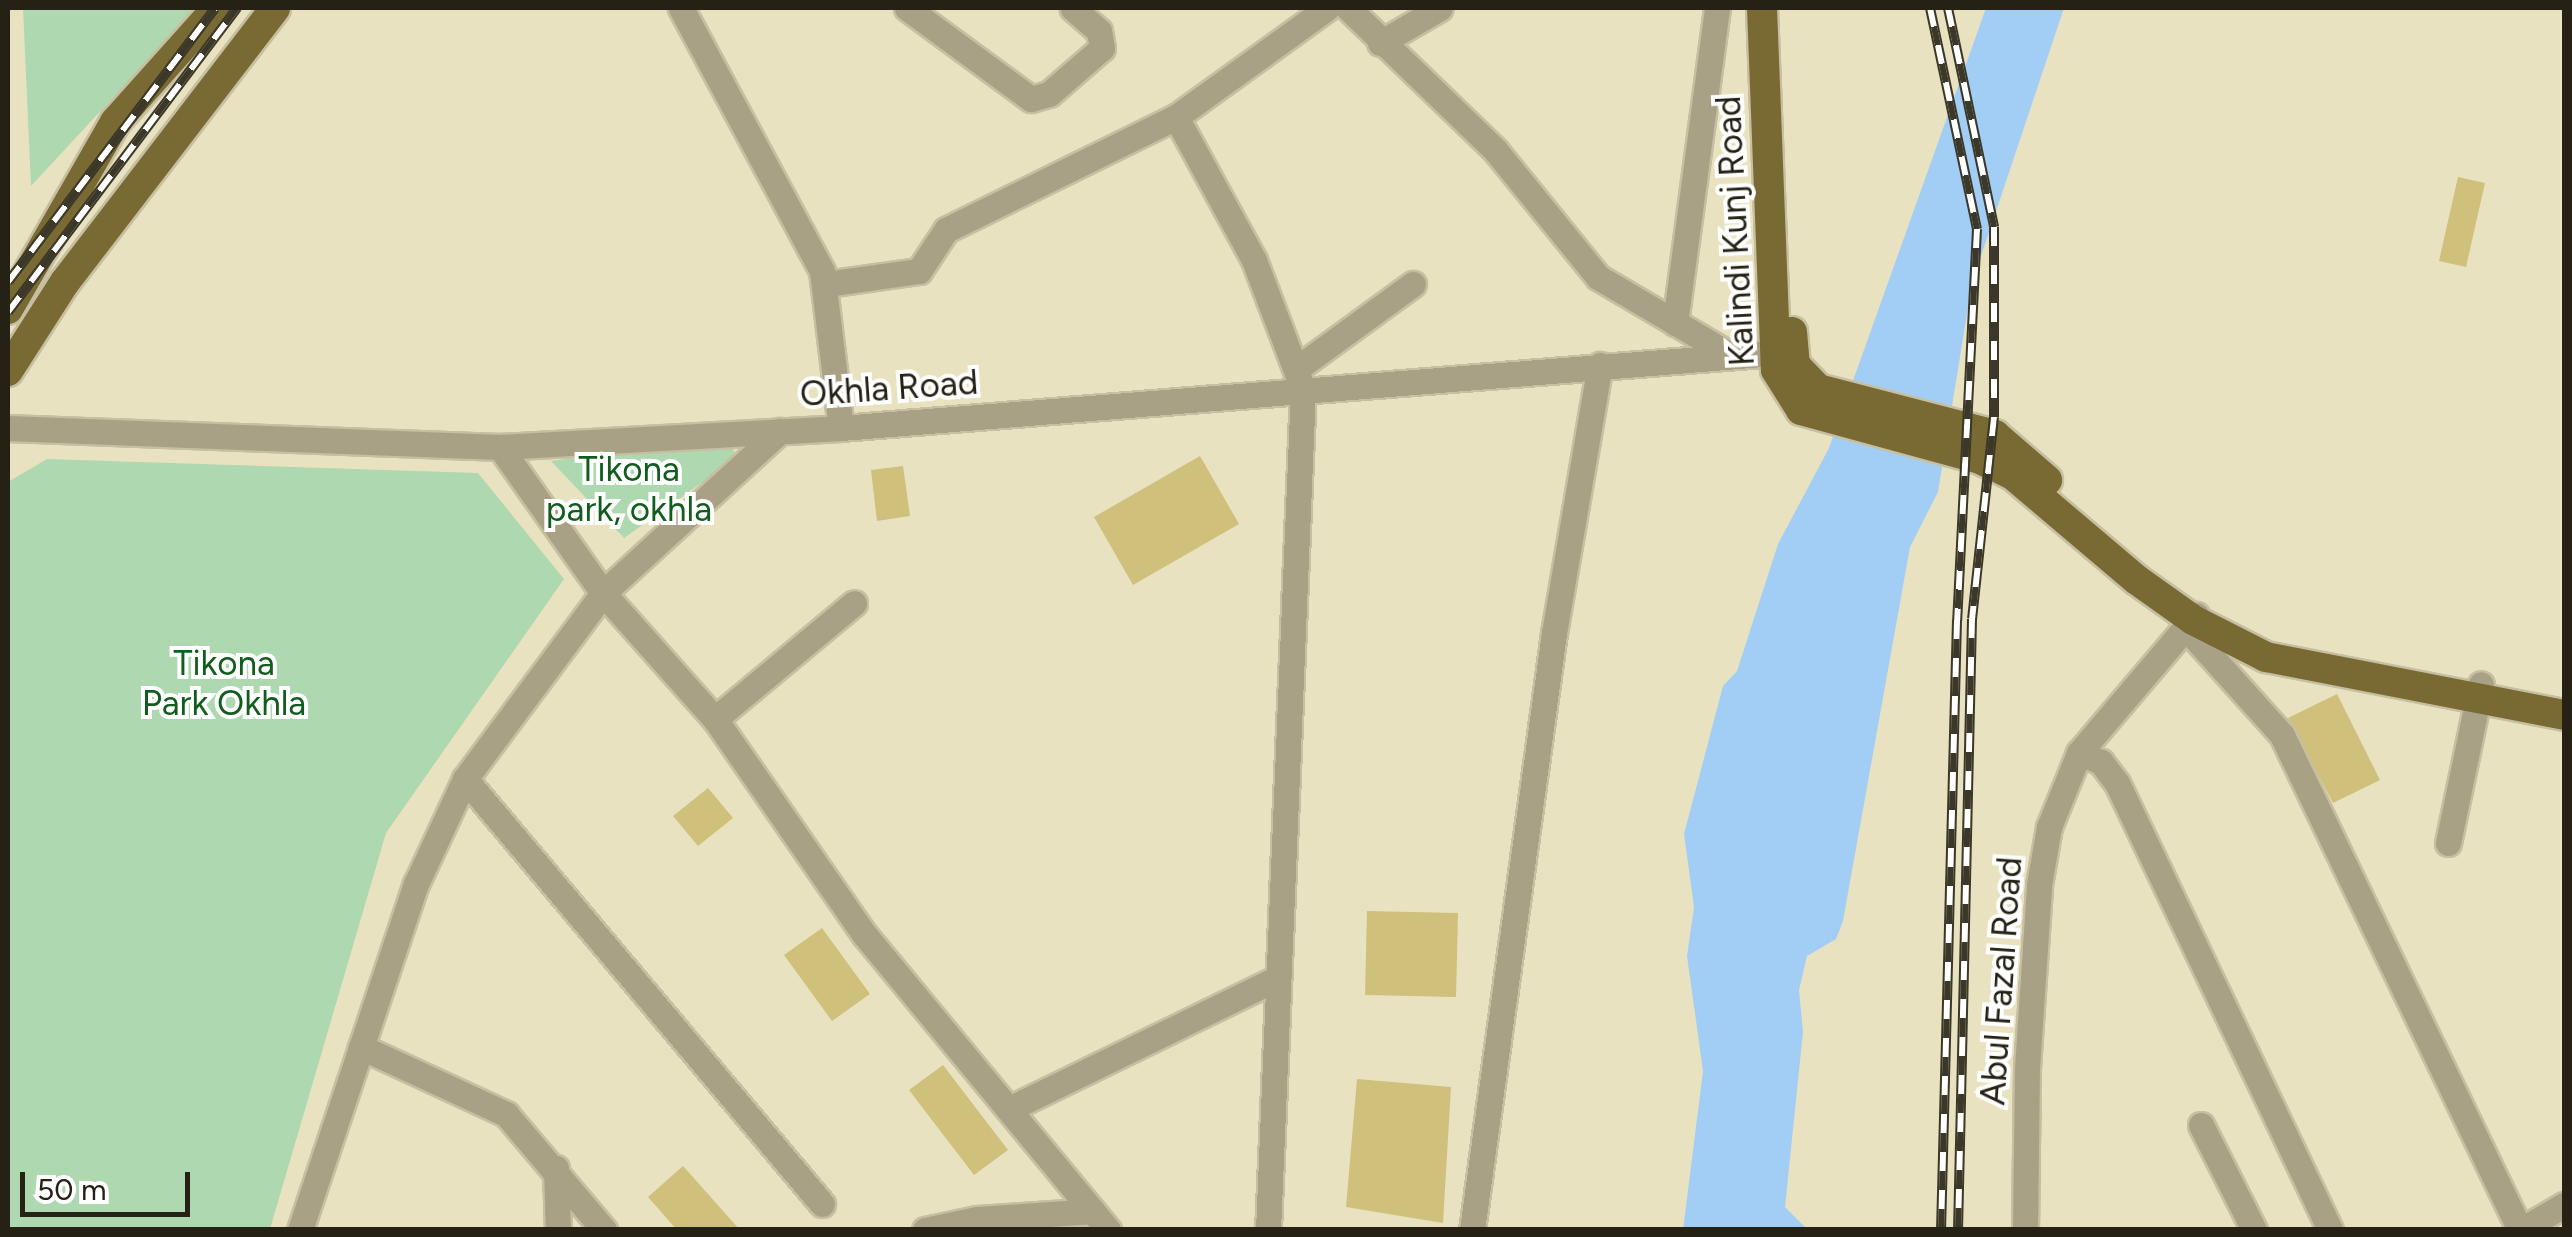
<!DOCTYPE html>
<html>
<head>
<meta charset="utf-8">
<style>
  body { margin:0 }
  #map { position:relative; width:2572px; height:1237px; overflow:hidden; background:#e9e2c0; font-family:Figtree,sans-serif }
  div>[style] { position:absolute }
  .green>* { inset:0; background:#aed8af }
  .water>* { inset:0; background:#a2cef5 }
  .building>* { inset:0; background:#cfc07b }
  .roads { filter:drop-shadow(2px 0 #c6bfa1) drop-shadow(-2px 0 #c6bfa1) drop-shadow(0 2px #c6bfa1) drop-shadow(0 -2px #c6bfa1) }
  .minor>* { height:25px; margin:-12.5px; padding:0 12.5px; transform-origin:12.5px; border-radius:12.5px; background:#a9a185 }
  .major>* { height:30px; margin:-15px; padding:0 15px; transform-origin:15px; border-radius:15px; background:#796a34 }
  .rail>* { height:10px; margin-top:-5px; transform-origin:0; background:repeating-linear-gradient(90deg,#fff 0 19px,#3c3829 0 38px); box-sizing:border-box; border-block:2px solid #3c3829 }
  span { translate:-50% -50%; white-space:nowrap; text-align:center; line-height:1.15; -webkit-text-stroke:8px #fff; paint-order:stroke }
  .street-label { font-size:35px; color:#252215 }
  .park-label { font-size:35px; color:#125d1d }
  .frame { position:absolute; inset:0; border:10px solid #252215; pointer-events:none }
  .scale { position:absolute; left:20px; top:1172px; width:170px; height:45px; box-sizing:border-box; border:5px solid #252215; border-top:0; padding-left:12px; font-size:30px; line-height:35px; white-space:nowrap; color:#252215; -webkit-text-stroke:8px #fff; paint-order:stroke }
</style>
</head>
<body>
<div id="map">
  <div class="green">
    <i style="clip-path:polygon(23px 8px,196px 8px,31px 186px)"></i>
    <i style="clip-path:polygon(725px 437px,738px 457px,624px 538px,551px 461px)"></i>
    <i style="clip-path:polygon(47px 459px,478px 473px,564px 579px,386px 833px,270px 1229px,8px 1229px,8px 482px)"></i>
  </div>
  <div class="water">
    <i style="clip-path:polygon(1986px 8px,2064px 8px,1972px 283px,1938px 492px,1910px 547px,1843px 921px,1836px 939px,1807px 956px,1799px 990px,1803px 1032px,1785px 1207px,1807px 1229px,1683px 1230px,1703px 1071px,1687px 956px,1694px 907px,1684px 834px,1723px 686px,1737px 671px,1778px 544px,1829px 448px)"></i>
  </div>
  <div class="building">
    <i style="clip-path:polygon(2458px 177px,2485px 183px,2466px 267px,2439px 261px)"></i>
    <i style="clip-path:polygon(1200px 456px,1239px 524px,1133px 585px,1094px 517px)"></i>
    <i style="clip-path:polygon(903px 466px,910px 516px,877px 521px,871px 470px)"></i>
    <i style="clip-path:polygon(2337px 694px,2380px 780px,2333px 803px,2288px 718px)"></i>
    <i style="clip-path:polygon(708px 788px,733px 818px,698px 846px,673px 816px)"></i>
    <i style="clip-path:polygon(1367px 911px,1458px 913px,1456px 997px,1365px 995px)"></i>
    <i style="clip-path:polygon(822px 928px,870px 994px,832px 1021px,784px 955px)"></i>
    <i style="clip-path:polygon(943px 1065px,1008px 1150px,974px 1175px,909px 1090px)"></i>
    <i style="clip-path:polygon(1357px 1079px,1451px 1087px,1443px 1223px,1346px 1207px)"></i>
    <i style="clip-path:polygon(683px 1166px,740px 1230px,677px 1230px,648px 1197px)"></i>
  </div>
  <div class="roads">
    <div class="minor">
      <i style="left:681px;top:8px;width:298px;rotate:61.8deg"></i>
      <i style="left:822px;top:271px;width:158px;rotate:83.1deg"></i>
      <i style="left:907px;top:8px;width:154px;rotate:36.3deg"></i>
      <i style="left:1031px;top:99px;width:19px;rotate:-16deg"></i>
      <i style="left:1049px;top:94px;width:70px;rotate:-41deg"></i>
      <i style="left:1102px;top:48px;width:17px;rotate:-100deg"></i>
      <i style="left:1099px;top:31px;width:35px;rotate:-139deg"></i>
      <i style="left:1348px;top:8px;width:206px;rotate:44deg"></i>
      <i style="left:1496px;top:151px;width:162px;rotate:51deg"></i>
      <i style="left:1598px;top:277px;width:150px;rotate:30.5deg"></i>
      <i style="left:1380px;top:43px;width:69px;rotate:-30.3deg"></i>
      <i style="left:1176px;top:117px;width:163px;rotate:61.4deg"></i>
      <i style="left:1254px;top:260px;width:138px;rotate:69.2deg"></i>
      <i style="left:1303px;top:389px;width:842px;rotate:92.38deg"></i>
      <i style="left:826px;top:284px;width:94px;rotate:-8deg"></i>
      <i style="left:919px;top:271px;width:49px;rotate:-56.6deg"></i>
      <i style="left:946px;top:230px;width:256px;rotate:-26.2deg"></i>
      <i style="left:1176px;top:117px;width:186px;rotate:-35.8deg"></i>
      <i style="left:1675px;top:323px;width:318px;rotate:-82.4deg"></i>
      <i style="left:1299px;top:367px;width:141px;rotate:-36.1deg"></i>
      <i style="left:8px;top:428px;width:492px;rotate:2.2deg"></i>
      <i style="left:500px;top:447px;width:342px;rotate:-3.2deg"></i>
      <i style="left:841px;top:428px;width:937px;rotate:-4.59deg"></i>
      <i style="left:500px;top:447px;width:179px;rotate:54.8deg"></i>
      <i style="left:603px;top:593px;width:169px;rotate:48.4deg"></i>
      <i style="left:715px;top:719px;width:262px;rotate:55.3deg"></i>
      <i style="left:864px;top:934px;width:384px;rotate:50.5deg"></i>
      <i style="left:2186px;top:628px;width:144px;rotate:48.1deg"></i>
      <i style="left:2282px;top:735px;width:549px;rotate:64.32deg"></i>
      <i style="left:715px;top:719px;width:181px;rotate:-39.8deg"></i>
      <i style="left:2079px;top:753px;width:24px;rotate:22deg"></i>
      <i style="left:2101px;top:762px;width:26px;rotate:53deg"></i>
      <i style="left:2117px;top:783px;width:495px;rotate:64.5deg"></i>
      <i style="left:465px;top:779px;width:555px;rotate:49.97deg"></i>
      <i style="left:2448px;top:843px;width:162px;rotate:-78.3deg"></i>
      <i style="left:361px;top:1047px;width:160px;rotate:24.8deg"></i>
      <i style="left:506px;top:1114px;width:152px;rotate:49.8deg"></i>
      <i style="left:1009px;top:1109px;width:298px;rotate:-26deg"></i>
      <i style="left:2201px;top:1125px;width:118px;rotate:63.2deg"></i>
      <i style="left:556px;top:1168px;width:62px;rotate:88.2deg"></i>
      <i style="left:300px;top:1230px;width:365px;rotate:-71.5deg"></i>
      <i style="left:416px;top:884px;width:116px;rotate:-65deg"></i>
      <i style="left:465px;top:779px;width:232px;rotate:-53.4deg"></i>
      <i style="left:603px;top:593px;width:240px;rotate:-42.5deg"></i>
      <i style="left:925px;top:1230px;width:53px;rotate:-11.9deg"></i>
      <i style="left:977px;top:1219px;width:116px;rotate:-3.9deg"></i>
      <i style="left:1472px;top:1230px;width:603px;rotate:-82.18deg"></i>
      <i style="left:1554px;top:633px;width:272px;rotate:-80.3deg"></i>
      <i style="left:2025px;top:1230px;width:162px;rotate:-89.3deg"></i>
      <i style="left:2027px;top:1068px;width:183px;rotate:-86.2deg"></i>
      <i style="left:2039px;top:885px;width:59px;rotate:-80.2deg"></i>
      <i style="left:2049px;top:827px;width:80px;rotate:-67.9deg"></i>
      <i style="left:2079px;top:753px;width:181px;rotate:-49.7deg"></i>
      <i style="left:2521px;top:1230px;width:50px;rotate:-30.2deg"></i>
    </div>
    <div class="major">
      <i style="left:1762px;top:8px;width:362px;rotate:87.8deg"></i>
      <i style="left:1776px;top:370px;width:47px;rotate:58deg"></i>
      <i style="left:1801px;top:410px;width:186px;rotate:15.3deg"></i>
      <i style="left:1980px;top:459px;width:37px;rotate:26deg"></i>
      <i style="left:2013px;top:475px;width:162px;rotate:40.3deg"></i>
      <i style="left:2137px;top:580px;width:69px;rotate:35.5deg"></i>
      <i style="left:2193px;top:620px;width:82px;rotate:26.9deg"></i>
      <i style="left:2266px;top:657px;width:304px;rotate:11deg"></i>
      <i style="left:8px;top:309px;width:215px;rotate:-60.2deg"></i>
      <i style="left:115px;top:122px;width:153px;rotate:-48.2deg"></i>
      <i style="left:1792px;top:332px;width:33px;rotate:85deg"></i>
      <i style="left:1795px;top:365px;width:33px;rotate:46deg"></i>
      <i style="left:1818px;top:389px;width:183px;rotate:14.6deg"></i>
      <i style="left:1995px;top:435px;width:69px;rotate:40.9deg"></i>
      <i style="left:8px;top:371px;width:106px;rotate:-57.4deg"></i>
      <i style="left:65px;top:282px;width:345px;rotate:-52.5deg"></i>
    </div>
  </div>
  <div class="rail">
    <i style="left:1930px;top:8px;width:226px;rotate:78deg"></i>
    <i style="left:1977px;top:229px;width:392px;rotate:92.9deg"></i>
    <i style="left:1957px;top:620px;width:610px;rotate:91.5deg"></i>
    <i style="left:1948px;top:8px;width:224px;rotate:78.1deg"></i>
    <i style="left:1994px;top:227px;width:190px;rotate:90deg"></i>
    <i style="left:1994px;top:417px;width:203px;rotate:96.2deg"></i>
    <i style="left:1972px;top:619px;width:611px;rotate:91.31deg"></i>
    <i style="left:8px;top:282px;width:343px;rotate:-52.9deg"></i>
    <i style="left:8px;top:312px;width:381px;rotate:-53deg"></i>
  </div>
  <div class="street-label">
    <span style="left:1735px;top:231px;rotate:-93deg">Kalindi Kunj Road</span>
    <span style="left:889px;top:388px;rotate:-4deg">Okhla Road</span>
    <span style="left:2001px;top:981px;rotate:-86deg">Abul Fazal Road</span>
  </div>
  <div class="park-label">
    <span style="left:629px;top:489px">Tikona<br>park, okhla</span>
    <span style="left:224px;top:683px">Tikona<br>Park Okhla</span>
  </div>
  <div class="frame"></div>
  <div class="scale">50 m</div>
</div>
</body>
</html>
